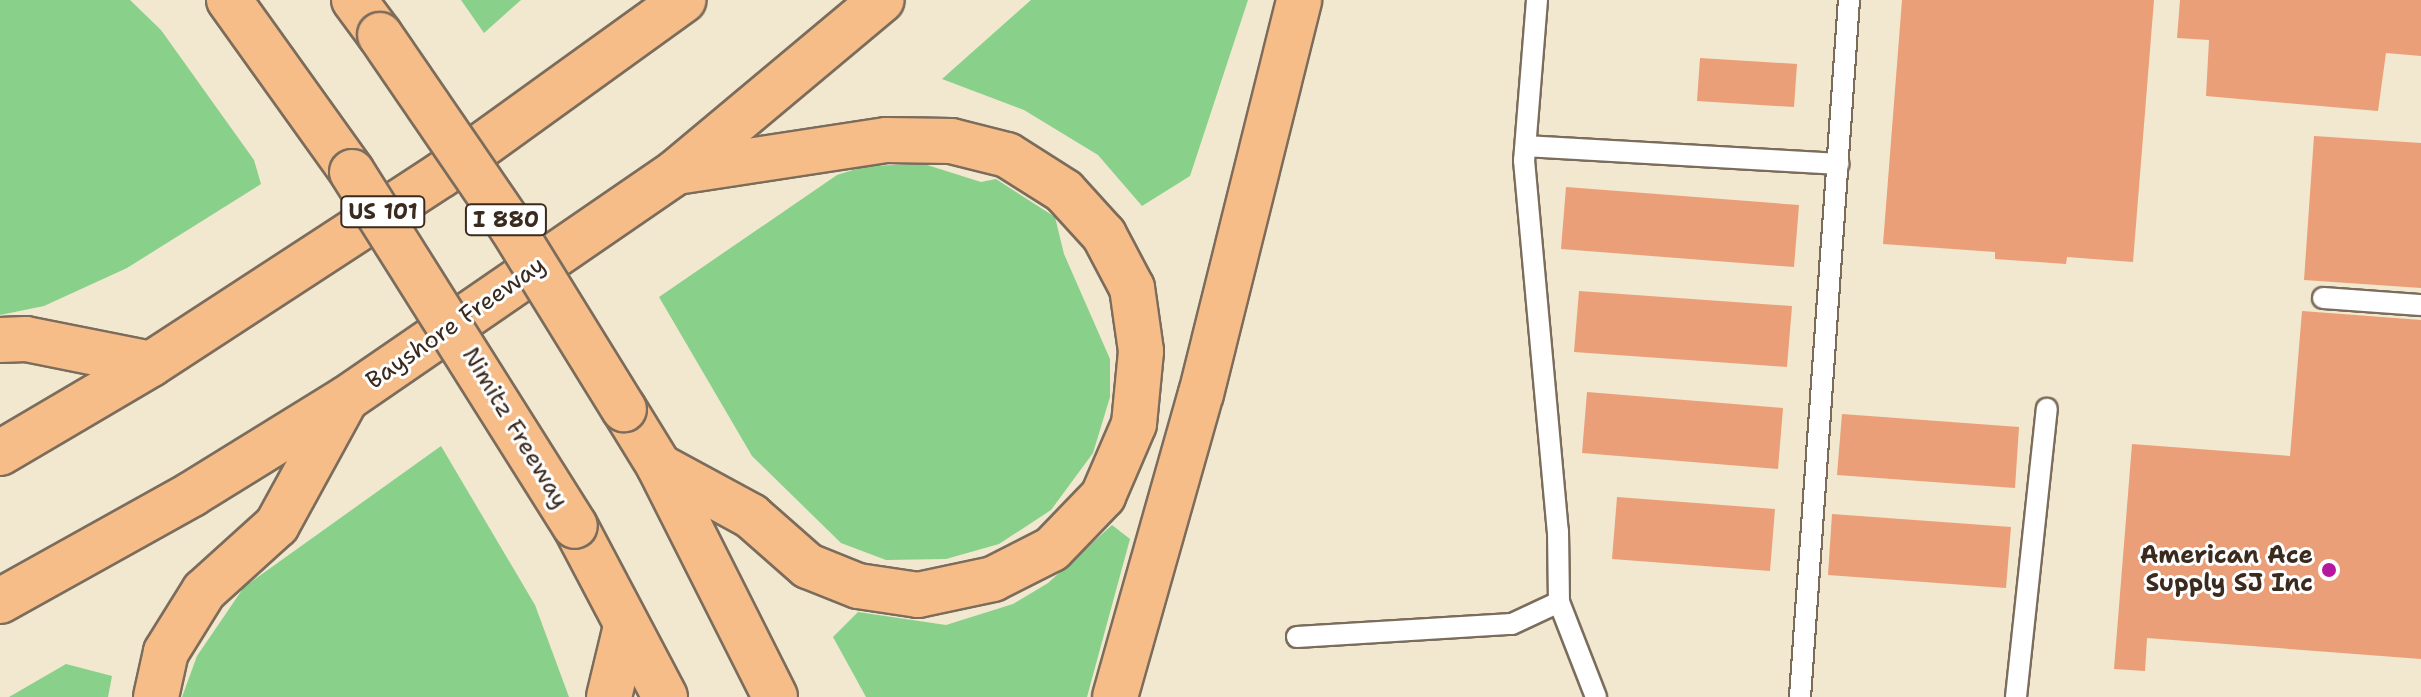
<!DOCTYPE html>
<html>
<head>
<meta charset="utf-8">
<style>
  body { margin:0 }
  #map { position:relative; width:2421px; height:697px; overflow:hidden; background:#f1e8cf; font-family:"Shantell Sans",sans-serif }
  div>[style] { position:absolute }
  .green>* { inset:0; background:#89d08b }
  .building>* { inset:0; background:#ea9f79 }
  .roads { filter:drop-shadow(2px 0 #7b6c5c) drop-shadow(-2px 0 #7b6c5c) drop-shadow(0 2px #7b6c5c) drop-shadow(0 -2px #7b6c5c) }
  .lane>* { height:20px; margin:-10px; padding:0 10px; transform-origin:10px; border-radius:10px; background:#fff }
  .highway>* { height:44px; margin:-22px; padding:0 22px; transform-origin:22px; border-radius:22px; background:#f7bd88 }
  .bridges { filter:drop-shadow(2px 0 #7b6c5c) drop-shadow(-2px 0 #7b6c5c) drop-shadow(0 2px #7b6c5c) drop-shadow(0 -2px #7b6c5c) }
  .highway-bridge>* { height:44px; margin:-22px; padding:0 22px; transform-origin:22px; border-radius:22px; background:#f7bd88 }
  .dots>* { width:22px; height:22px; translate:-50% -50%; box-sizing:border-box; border:4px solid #fff; border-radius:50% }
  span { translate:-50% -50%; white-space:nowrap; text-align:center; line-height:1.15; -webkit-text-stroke:6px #fff; paint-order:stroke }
  .shield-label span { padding:2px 6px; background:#fff; border:2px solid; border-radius:6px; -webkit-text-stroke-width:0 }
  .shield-label { font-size:22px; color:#3b2a1e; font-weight:700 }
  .street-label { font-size:24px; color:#3b2a1e }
  .poi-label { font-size:24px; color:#3b2a1e; font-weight:700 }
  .right { translate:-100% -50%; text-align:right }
</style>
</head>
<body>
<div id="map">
  <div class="green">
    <i style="clip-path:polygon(0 0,130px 0,161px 30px,254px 160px,261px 184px,127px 268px,44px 306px,0 315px)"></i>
    <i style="clip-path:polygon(461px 0,521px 0,484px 33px)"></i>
    <i style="clip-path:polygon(1031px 0,1248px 0,1190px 176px,1142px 206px,1098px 155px,1024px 110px,942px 79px)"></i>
    <i style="clip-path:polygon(924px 164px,981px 182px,996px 179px,1055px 217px,1064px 254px,1110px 359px,1110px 397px,1093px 453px,1051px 510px,999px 544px,946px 559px,886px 560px,841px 543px,752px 456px,659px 297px,837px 175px,866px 166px)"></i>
    <i style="clip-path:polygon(441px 446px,535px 605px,569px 697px,182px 697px,197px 656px,244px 587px)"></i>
    <i style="clip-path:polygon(1112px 525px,1130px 539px,1087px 697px,866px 697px,833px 637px,858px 612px,946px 625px,1013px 604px,1048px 583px)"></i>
    <i style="clip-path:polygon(66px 664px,112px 676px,108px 697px,9px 697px)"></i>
  </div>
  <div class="building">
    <i style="clip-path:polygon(1902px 0,2154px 0,2133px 262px,2067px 257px,2066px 264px,1995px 259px,1995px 252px,1883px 244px)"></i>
    <i style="clip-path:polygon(2180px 0,2421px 0,2421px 56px,2386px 53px,2378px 111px,2206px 96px,2209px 40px,2177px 38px)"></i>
    <i style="clip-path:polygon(1700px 58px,1797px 64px,1794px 107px,1697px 101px)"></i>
    <i style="clip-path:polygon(2314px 136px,2421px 143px,2421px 288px,2304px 280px)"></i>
    <i style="clip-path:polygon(1566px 187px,1799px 205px,1794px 267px,1561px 249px)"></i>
    <i style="clip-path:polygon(1579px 291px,1792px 306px,1787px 367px,1574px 352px)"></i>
    <i style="clip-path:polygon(2302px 311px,2421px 320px,2421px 659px,2147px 638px,2145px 671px,2114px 669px,2132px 444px,2290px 456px)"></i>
    <i style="clip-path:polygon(1587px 392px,1783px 408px,1778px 469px,1582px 453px)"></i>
    <i style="clip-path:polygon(1842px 414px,2019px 427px,2015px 488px,1837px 475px)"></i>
    <i style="clip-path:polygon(1617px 497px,1775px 509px,1770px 571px,1612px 559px)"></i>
    <i style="clip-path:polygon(1832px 514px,2011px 527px,2006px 588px,1828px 575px)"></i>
  </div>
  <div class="roads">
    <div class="lane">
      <i style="left:1537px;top:0;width:161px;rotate:94.6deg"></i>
      <i style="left:1524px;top:160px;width:373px;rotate:84.8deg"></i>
      <i style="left:1558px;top:531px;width:71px;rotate:89.2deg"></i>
      <i style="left:1559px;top:602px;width:102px;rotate:68.7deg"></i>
      <i style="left:1526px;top:146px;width:313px;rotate:3.3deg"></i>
      <i style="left:2323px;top:298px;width:98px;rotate:4.1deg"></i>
      <i style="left:1297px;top:637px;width:215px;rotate:-3.5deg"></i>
      <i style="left:1512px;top:624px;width:52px;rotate:-25.1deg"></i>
      <i style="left:1800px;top:697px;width:699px;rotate:-85.98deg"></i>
      <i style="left:2016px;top:697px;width:290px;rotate:-83.9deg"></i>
    </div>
    <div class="highway">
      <i style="left:229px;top:0;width:211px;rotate:54.4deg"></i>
      <i style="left:354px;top:0;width:44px;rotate:53.4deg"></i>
      <i style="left:0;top:340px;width:26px;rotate:-2deg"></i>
      <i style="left:26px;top:339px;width:127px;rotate:11.3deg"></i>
      <i style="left:624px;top:409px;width:67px;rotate:58.4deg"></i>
      <i style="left:659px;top:466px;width:258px;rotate:63.3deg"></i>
      <i style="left:0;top:453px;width:175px;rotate:-30.5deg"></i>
      <i style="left:151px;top:364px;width:346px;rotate:-33.1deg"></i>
      <i style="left:441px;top:175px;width:299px;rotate:-35.8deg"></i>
      <i style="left:659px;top:466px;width:105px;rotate:28.5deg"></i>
      <i style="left:751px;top:516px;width:76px;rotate:41.3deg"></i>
      <i style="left:808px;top:566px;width:54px;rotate:21.8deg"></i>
      <i style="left:858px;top:586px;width:61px;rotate:8.5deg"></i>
      <i style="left:918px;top:595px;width:77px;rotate:-12deg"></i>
      <i style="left:993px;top:579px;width:66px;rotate:-27deg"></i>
      <i style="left:1052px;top:549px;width:74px;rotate:-46.1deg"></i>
      <i style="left:1103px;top:496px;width:78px;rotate:-66.7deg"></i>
      <i style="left:1134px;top:424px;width:73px;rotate:-84.5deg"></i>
      <i style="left:1141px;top:351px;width:64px;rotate:-98.1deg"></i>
      <i style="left:1132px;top:288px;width:60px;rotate:-117.8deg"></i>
      <i style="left:1104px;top:235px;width:59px;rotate:-132.3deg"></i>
      <i style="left:1064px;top:191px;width:67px;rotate:-147.7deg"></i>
      <i style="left:1007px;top:155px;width:58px;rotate:-166deg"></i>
      <i style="left:951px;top:141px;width:65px;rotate:-179.1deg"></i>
      <i style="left:886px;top:140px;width:212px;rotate:171.3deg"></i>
      <i style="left:575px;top:526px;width:193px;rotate:62.2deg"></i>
      <i style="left:0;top:601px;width:220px;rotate:-29.1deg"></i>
      <i style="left:192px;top:494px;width:181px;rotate:-31.7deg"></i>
      <i style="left:346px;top:399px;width:401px;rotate:-34.5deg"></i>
      <i style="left:676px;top:172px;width:268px;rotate:-39.9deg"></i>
      <i style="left:156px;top:697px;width:46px;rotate:-77.5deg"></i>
      <i style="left:166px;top:652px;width:72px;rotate:-58.1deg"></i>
      <i style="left:204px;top:591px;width:98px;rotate:-42.1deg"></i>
      <i style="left:277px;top:525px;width:141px;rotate:-61.3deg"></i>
      <i style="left:609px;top:697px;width:73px;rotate:-76.5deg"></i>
      <i style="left:1115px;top:697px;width:315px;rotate:-74.2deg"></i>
      <i style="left:1201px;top:394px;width:406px;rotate:-76deg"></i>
    </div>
  </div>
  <div class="bridges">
    <div class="highway-bridge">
      <i style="left:380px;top:35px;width:234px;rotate:55.6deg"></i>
      <i style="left:512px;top:228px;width:213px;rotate:58.3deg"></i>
      <i style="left:352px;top:172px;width:418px;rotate:57.8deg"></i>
    </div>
  </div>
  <div class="dots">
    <i style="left:2329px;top:570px;background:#b5179e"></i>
  </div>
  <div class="shield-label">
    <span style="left:383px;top:212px">US 101</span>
    <span style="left:506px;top:220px">I 880</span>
  </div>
  <div class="street-label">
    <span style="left:456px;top:323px;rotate:-35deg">Bayshore Freeway</span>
    <span style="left:515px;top:428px;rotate:59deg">Nimitz Freeway</span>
  </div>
  <div class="poi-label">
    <span class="right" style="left:2313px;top:570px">American Ace<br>Supply SJ Inc</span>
  </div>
</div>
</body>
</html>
